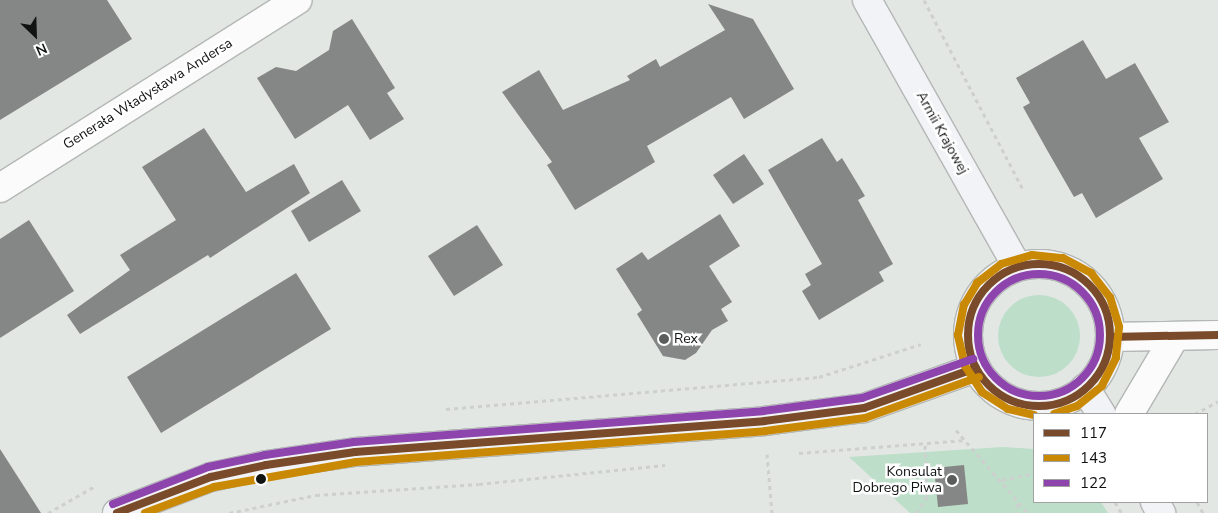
<!DOCTYPE html>
<html>
<head>
<meta charset="utf-8">
<style>
  body { margin:0 }
  #map { position:relative; width:1218px; height:513px; overflow:hidden; background:#e2e7e4; font-family:"Nunito Sans",sans-serif }
  div>[style] { position:absolute }
  .green>* { inset:0; background:#bddec8 }
  .round { border-radius:50% }
  .building>* { inset:0; background:#848785 }
  .path>* { height:3px; margin-top:-1.5px; transform-origin:0; background:repeating-linear-gradient(90deg,#cecfcf 0 4px,transparent 0 8px) }
  .roads { filter:drop-shadow(1px 0 #b3b7b5) drop-shadow(-1px 0 #b3b7b5) drop-shadow(0 1px #b3b7b5) drop-shadow(0 -1px #b3b7b5) }
  .street>* { height:28px; margin:-14px; padding:0 14px; transform-origin:14px; border-radius:14px; background:#fbfbfb }
  .secondary>* { height:28px; margin:-14px; padding:0 14px; transform-origin:14px; border-radius:14px; background:#f2f3f6 }
  .secondary>.ring { margin:-14px; padding:0; box-sizing:content-box; background:none; border:28px solid #f2f3f6; border-radius:50% }
  .bus-1>* { height:8px; margin:-4px; padding:0 4px; transform-origin:4px; border-radius:4px; background:#7a4b2a }
  .bus-1>.ring { margin:-4px; padding:0; box-sizing:content-box; background:none; border:8px solid #7a4b2a; border-radius:50% }
  .bus-2>* { height:8px; margin:-4px; padding:0 4px; transform-origin:4px; border-radius:4px; background:#c98904 }
  .bus-3>* { height:8px; margin:-4px; padding:0 4px; transform-origin:4px; border-radius:4px; background:#8e44ad }
  .bus-3>.ring { margin:-4px; padding:0; box-sizing:content-box; background:none; border:8px solid #8e44ad; border-radius:50% }
  .dots>* { width:14px; height:14px; translate:-50% -50%; box-sizing:border-box; border:2px solid #fff; border-radius:50% }
  span { translate:-50% -50%; white-space:nowrap; text-align:center; line-height:1.15; -webkit-text-stroke:5px #fff; paint-order:stroke }
  .street-label { font-size:14px; color:#111312 }
  .poi-label { font-size:14px; color:#111312 }
  .left { translate:0 -50%; text-align:left }
  .right { translate:-100% -50%; text-align:right }
  .legend { position:absolute; left:1033px; top:413px; width:175px; height:90px; box-sizing:border-box; background:#fff; border:1px solid #a0a1a0; margin:0; padding:6px 9px; list-style:none; font-size:15px; color:#111312 }
  .legend li { display:flex; align-items:center; gap:10px; height:25px }
  .legend b { width:25px; border:1px solid #a0a1a0 }
  .north { position:absolute; left:10px; top:10px; width:50px; height:50px; -webkit-text-stroke:4px #fff; paint-order:stroke; rotate:156deg; font-size:14px; font-weight:700; line-height:20px; text-align:center; color:#111312 }
  .north::after { content:''; display:block; margin:auto; width:18px; height:22px; background:#111312; clip-path:polygon(50% 0,100% 100%,50% 72%,0 100%) }
</style>
</head>
<body>
<div id="map">
  <div class="green">
    <i class="round" style="left:998px;top:295px;width:82px;height:82px"></i>
    <i style="clip-path:polygon(1003px 447px,1034px 449px,1034px 502px,1101px 502px,1108px 513px,910px 513px,849px 457px)"></i>
  </div>
  <div class="building">
    <i style="clip-path:polygon(0 0,107px 0,132px 39px,0 120px)"></i>
    <i style="clip-path:polygon(708px 4px,753px 19px,794px 89px,744px 119px,731px 97px,647px 146px,655px 162px,575px 210px,547px 165px,552px 162px,502px 92px,539px 70px,563px 110px,630px 80px,627px 76px,656px 59px,660px 67px,725px 30px)"></i>
    <i style="clip-path:polygon(352px 19px,395px 88px,387px 93px,404px 119px,370px 140px,348px 105px,295px 139px,257px 78px,276px 67px,296px 71px,329px 50px,333px 31px)"></i>
    <i style="clip-path:polygon(1083px 40px,1106px 79px,1135px 63px,1169px 122px,1139px 138px,1163px 179px,1096px 218px,1082px 193px,1074px 197px,1047px 150px,1023px 107px,1030px 103px,1016px 78px)"></i>
    <i style="clip-path:polygon(204px 128px,246px 192px,294px 164px,310px 193px,210px 258px,208px 255px,80px 334px,67px 315px,130px 270px,120px 255px,176px 220px,142px 167px)"></i>
    <i style="clip-path:polygon(822px 138px,837px 162px,842px 158px,865px 196px,858px 200px,893px 264px,879px 272px,884px 281px,819px 320px,802px 291px,811px 285px,805px 274px,822px 264px,768px 170px)"></i>
    <i style="clip-path:polygon(744px 154px,764px 184px,733px 204px,713px 175px)"></i>
    <i style="clip-path:polygon(342px 180px,361px 211px,309px 242px,291px 211px)"></i>
    <i style="clip-path:polygon(720px 214px,740px 246px,709px 266px,732px 302px,721px 309px,728px 321px,712px 330px,696px 353px,685px 360px,663px 356px,637px 314px,642px 310px,616px 269px,642px 252px,648px 260px)"></i>
    <i style="clip-path:polygon(29px 220px,74px 291px,0 338px,0 239px)"></i>
    <i style="clip-path:polygon(477px 225px,503px 265px,454px 296px,428px 256px)"></i>
    <i style="clip-path:polygon(296px 273px,331px 329px,161px 433px,127px 377px)"></i>
    <i style="clip-path:polygon(0 449px,41px 513px,0 513px)"></i>
    <i style="clip-path:polygon(964px 465px,968px 504px,938px 507px,934px 468px)"></i>
  </div>
  <div class="path">
    <i style="left:924px;top:0;width:216px;rotate:62.4deg"></i>
    <i style="left:446px;top:409px;width:374px;rotate:-4.9deg"></i>
    <i style="left:819px;top:377px;width:107px;rotate:-17.9deg"></i>
    <i style="left:1195px;top:414px;width:26px;rotate:-29deg"></i>
    <i style="left:956px;top:430px;width:110px;rotate:49.1deg"></i>
    <i style="left:799px;top:453px;width:167px;rotate:-4.5deg"></i>
    <i style="left:767px;top:454px;width:59px;rotate:85.2deg"></i>
    <i style="left:1002px;top:480px;width:33px;rotate:-12deg"></i>
    <i style="left:1115px;top:502px;width:12px;rotate:59deg"></i>
    <i style="left:1197px;top:502px;width:13px;rotate:61deg"></i>
    <i style="left:1017px;top:504px;width:9px;rotate:90deg"></i>
    <i style="left:48px;top:513px;width:54px;rotate:-29.9deg"></i>
    <i style="left:229px;top:513px;width:89px;rotate:-11.7deg"></i>
    <i style="left:316px;top:495px;width:163px;rotate:-3.9deg"></i>
    <i style="left:479px;top:484px;width:187px;rotate:-5.8deg"></i>
    <i style="left:916px;top:513px;width:19px;rotate:-55deg"></i>
    <i style="left:927px;top:497px;width:53px;rotate:-92.2deg"></i>
  </div>
  <div class="roads">
    <div class="street">
      <i style="left:0;top:188px;width:352px;rotate:-32.3deg"></i>
      <i style="left:1110px;top:337px;width:108px;rotate:-1.1deg"></i>
      <i style="left:1129px;top:414px;width:88px;rotate:-59.4deg"></i>
    </div>
    <div class="secondary">
      <i style="left:867px;top:0;width:305px;rotate:60.6deg"></i>
      <i class="ring" style="left:968px;top:264px;width:114px;height:114px"></i>
      <i style="left:1085px;top:388px;width:31px;rotate:58deg"></i>
      <i style="left:1155px;top:502px;width:13px;rotate:61deg"></i>
      <i style="left:117px;top:513px;width:101px;rotate:-21deg"></i>
      <i style="left:211px;top:477px;width:56px;rotate:-12.3deg"></i>
      <i style="left:266px;top:465px;width:90px;rotate:-8.3deg"></i>
      <i style="left:355px;top:452px;width:410px;rotate:-4.3deg"></i>
      <i style="left:764px;top:421px;width:101px;rotate:-7.4deg"></i>
      <i style="left:864px;top:408px;width:119px;rotate:-19.7deg"></i>
    </div>
  </div>
  <div class="bus-1">
    <i class="ring" style="left:968px;top:264px;width:134px;height:134px"></i>
    <i style="left:1110px;top:337px;width:108px;rotate:-1.1deg"></i>
    <i style="left:117px;top:513px;width:101px;rotate:-21deg"></i>
    <i style="left:211px;top:477px;width:56px;rotate:-12.3deg"></i>
    <i style="left:266px;top:465px;width:90px;rotate:-8.3deg"></i>
    <i style="left:355px;top:452px;width:410px;rotate:-4.3deg"></i>
    <i style="left:764px;top:421px;width:101px;rotate:-7.4deg"></i>
    <i style="left:864px;top:408px;width:119px;rotate:-19.7deg"></i>
  </div>
  <div class="bus-2">
    <i style="left:1034px;top:415px;width:27px;rotate:-167deg"></i>
    <i style="left:1008px;top:409px;width:31px;rotate:-147deg"></i>
    <i style="left:982px;top:392px;width:31px;rotate:-123deg"></i>
    <i style="left:965px;top:366px;width:32px;rotate:-103deg"></i>
    <i style="left:958px;top:335px;width:31px;rotate:-79deg"></i>
    <i style="left:964px;top:305px;width:26px;rotate:-59deg"></i>
    <i style="left:977px;top:283px;width:31px;rotate:-38deg"></i>
    <i style="left:1001px;top:264px;width:32px;rotate:-16deg"></i>
    <i style="left:1032px;top:255px;width:31px;rotate:6deg"></i>
    <i style="left:1063px;top:258px;width:32px;rotate:28deg"></i>
    <i style="left:1091px;top:273px;width:31px;rotate:52deg"></i>
    <i style="left:1110px;top:297px;width:31px;rotate:73deg"></i>
    <i style="left:1119px;top:327px;width:31px;rotate:96deg"></i>
    <i style="left:1116px;top:358px;width:31px;rotate:117deg"></i>
    <i style="left:1102px;top:386px;width:32px;rotate:141deg"></i>
    <i style="left:1077px;top:406px;width:24px;rotate:161deg"></i>
    <i style="left:145px;top:513px;width:74px;rotate:-20.6deg"></i>
    <i style="left:214px;top:487px;width:144px;rotate:-10deg"></i>
    <i style="left:356px;top:462px;width:410px;rotate:-4.3deg"></i>
    <i style="left:765px;top:431px;width:101px;rotate:-7.4deg"></i>
    <i style="left:865px;top:418px;width:121px;rotate:-19.8deg"></i>
  </div>
  <div class="bus-3">
    <i class="ring" style="left:978px;top:274px;width:114px;height:114px"></i>
    <i style="left:113px;top:504px;width:102px;rotate:-21.3deg"></i>
    <i style="left:208px;top:467px;width:58px;rotate:-11.9deg"></i>
    <i style="left:265px;top:455px;width:90px;rotate:-8.3deg"></i>
    <i style="left:354px;top:442px;width:410px;rotate:-4.3deg"></i>
    <i style="left:763px;top:411px;width:100px;rotate:-7.5deg"></i>
    <i style="left:862px;top:398px;width:118px;rotate:-19.4deg"></i>
  </div>
  <div class="dots">
    <i style="left:664px;top:339px;background:#5a5d5c"></i>
    <i style="left:261px;top:479px;background:#111312"></i>
    <i style="left:952px;top:480px;background:#5a5d5c"></i>
  </div>
  <div class="street-label">
    <span style="left:148px;top:94px;rotate:-32deg">Generała Władysława Andersa</span>
    <span style="left:942px;top:133px;rotate:61deg">Armii Krajowej</span>
  </div>
  <div class="poi-label">
    <span class="left" style="left:674px;top:339px">Rex</span>
    <span class="right" style="left:942px;top:480px">Konsulat<br>Dobrego Piwa</span>
  </div>
  <ul class="legend">
  <li><b style="height:6px;background:#7a4b2a"></b>117</li>
  <li><b style="height:6px;background:#c98904"></b>143</li>
  <li><b style="height:6px;background:#8e44ad"></b>122</li>
  </ul>
  <div class="north">N</div>
</div>
</body>
</html>
